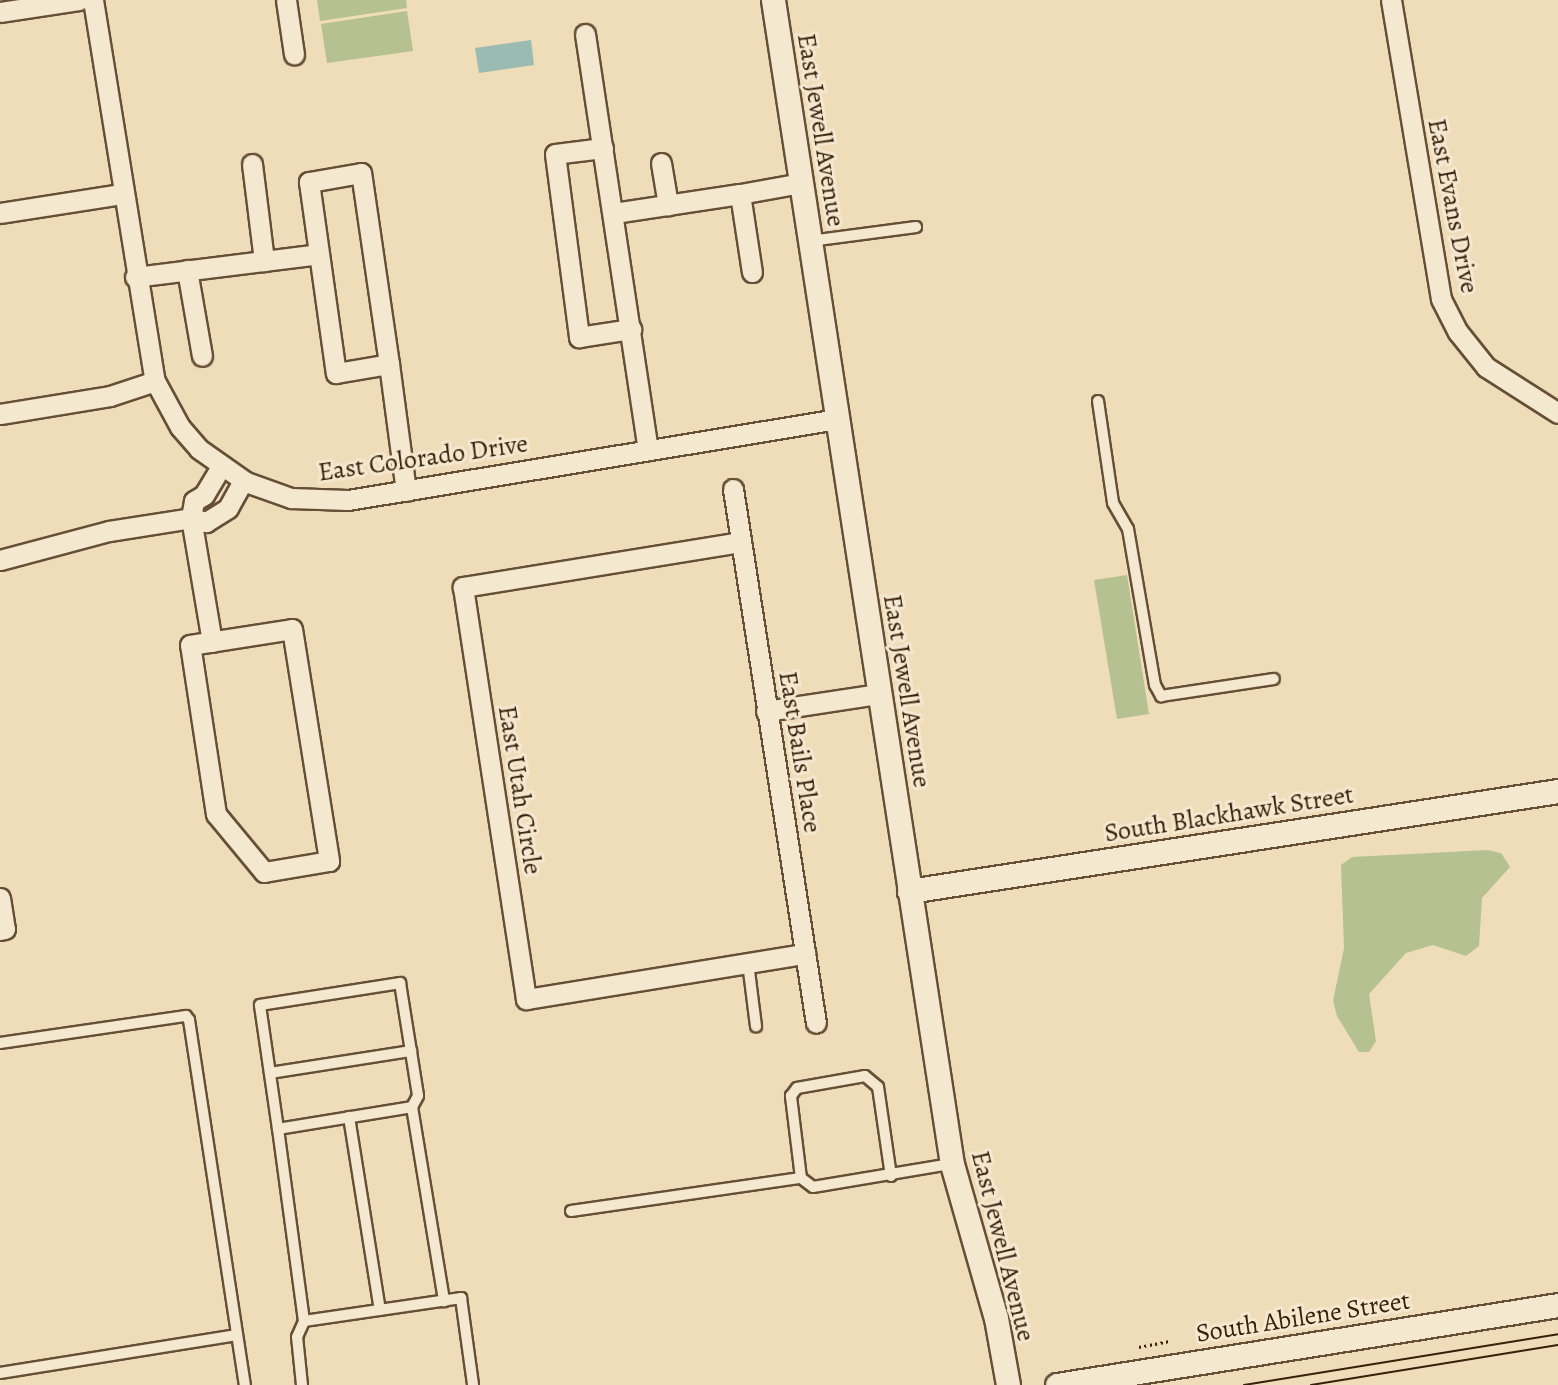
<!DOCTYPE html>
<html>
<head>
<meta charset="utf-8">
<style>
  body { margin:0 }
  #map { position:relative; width:1558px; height:1385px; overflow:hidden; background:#efdcb8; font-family:Alegreya,serif }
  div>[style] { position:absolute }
  .green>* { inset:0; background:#b6c191 }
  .water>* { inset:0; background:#9abbb1 }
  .path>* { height:2.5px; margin-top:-1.25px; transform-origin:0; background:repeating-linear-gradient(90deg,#38200a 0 2px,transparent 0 5.5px) }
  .roads { filter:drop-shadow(2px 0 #664f36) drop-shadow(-2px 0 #664f36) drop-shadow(0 2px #664f36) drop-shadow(0 -2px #664f36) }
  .service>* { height:10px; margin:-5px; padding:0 5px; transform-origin:5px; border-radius:5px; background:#f5e8d1 }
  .minor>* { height:19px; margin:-9.5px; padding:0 9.5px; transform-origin:9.5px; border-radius:9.5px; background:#f5e8d1 }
  .tertiary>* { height:23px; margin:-11.5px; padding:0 11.5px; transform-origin:11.5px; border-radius:11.5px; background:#f5e8d1 }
  .tram>* { height:2px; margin:-1px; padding:0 1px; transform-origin:1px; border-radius:1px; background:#38200a }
  span { translate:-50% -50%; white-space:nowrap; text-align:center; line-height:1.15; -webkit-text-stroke:6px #f5e8d1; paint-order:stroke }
  .street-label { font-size:26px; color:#38200a }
</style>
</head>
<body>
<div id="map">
  <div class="green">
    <i style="clip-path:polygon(317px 0,406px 0,407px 8px,320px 21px)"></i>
    <i style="clip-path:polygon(407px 11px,413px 51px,327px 63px,321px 24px)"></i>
    <i style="clip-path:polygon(1127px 575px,1149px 714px,1117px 719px,1094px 580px)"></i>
    <i style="clip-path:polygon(1487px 850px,1501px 853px,1510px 867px,1482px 898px,1479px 946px,1466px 956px,1433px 945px,1406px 953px,1369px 994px,1376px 1041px,1369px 1052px,1359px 1052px,1337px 1016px,1333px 1001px,1344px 948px,1341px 865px,1352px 857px)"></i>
  </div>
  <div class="water">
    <i style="clip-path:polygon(531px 40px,534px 65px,479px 73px,475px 48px)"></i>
  </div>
  <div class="path">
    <i style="left:1139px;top:1347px;width:31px;rotate:-11deg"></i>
  </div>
  <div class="roads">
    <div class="service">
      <i style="left:810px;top:241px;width:107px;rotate:-7.5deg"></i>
      <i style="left:1098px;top:401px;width:103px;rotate:81.6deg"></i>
      <i style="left:1113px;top:503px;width:30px;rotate:60deg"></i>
      <i style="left:1128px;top:529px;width:158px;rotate:80.2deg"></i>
      <i style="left:1155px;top:685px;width:13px;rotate:61deg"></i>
      <i style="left:1161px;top:696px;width:114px;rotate:-8.6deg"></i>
      <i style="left:748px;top:963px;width:64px;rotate:82.8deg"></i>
      <i style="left:0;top:1043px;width:188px;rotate:-8.3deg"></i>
      <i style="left:186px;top:1016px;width:5px;rotate:53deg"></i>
      <i style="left:189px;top:1020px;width:369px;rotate:81.3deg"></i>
      <i style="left:270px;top:1073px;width:143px;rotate:-8.9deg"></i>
      <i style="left:349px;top:1117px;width:195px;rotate:80.9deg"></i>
      <i style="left:278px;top:1129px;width:125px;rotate:-98.3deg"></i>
      <i style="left:260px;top:1005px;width:142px;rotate:-8.9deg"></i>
      <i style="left:400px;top:983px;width:114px;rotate:80.9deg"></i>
      <i style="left:418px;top:1096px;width:13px;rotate:119deg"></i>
      <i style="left:801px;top:1178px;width:83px;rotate:-97deg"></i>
      <i style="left:791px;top:1096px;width:10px;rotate:-53deg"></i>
      <i style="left:797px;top:1088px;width:69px;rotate:-10deg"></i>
      <i style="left:865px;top:1076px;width:17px;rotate:40deg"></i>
      <i style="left:878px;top:1087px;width:90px;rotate:81.7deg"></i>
      <i style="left:571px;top:1211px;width:232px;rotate:-8.2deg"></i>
      <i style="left:801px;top:1178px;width:15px;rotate:37deg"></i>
      <i style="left:813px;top:1187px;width:140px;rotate:-9.5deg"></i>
      <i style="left:304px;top:1321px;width:194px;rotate:-97.7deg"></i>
      <i style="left:278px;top:1129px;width:136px;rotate:-9.3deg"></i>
      <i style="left:412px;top:1107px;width:197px;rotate:80.6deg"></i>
      <i style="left:0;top:1373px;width:240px;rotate:-9.1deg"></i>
      <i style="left:302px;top:1385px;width:48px;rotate:-95.9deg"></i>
      <i style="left:297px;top:1337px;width:17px;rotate:-66deg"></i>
      <i style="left:304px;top:1321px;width:159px;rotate:-8.3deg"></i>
      <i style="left:461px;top:1298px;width:88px;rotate:82.1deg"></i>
    </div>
    <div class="minor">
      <i style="left:93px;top:0;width:386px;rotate:80.8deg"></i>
      <i style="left:155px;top:381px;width:52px;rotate:61.5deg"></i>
      <i style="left:180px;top:427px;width:29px;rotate:49deg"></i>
      <i style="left:199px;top:449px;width:57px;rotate:35.1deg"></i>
      <i style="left:246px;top:482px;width:48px;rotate:19.6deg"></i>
      <i style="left:291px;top:498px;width:57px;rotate:2deg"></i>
      <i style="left:348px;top:500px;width:496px;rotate:-9.4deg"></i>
      <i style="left:286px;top:0;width:55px;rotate:81.6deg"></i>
      <i style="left:1391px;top:0;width:303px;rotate:80.5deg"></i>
      <i style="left:1441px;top:299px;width:37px;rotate:63deg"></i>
      <i style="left:1458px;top:332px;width:45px;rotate:51.3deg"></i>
      <i style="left:1486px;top:367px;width:85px;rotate:32.6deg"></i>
      <i style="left:0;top:12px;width:80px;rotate:-8.6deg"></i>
      <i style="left:585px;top:34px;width:421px;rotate:81.4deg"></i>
      <i style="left:603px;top:148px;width:48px;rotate:172.9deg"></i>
      <i style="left:555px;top:154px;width:185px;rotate:82.5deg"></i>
      <i style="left:579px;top:337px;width:53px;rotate:-8.7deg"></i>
      <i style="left:661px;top:163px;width:43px;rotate:80.5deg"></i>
      <i style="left:252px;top:164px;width:98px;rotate:82.9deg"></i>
      <i style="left:740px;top:194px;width:62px;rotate:-10.2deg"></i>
      <i style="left:0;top:213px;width:123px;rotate:-8.9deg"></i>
      <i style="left:614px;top:213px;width:127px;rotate:-8.6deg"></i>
      <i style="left:740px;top:194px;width:79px;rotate:81.3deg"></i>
      <i style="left:187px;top:270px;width:87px;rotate:80.1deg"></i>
      <i style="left:135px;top:277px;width:185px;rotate:-7.1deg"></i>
      <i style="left:389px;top:364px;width:193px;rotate:-98.3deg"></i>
      <i style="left:361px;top:173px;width:53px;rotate:170.2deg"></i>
      <i style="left:309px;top:182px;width:193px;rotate:82deg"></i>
      <i style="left:336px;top:373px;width:54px;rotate:-9.6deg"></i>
      <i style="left:389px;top:364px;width:128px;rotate:82.4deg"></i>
      <i style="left:0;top:414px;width:111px;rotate:-9.3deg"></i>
      <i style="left:110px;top:396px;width:47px;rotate:-18.4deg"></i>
      <i style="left:733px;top:489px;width:540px;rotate:81.17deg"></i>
      <i style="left:741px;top:542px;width:282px;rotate:170.8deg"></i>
      <i style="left:463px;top:587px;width:417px;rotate:81.3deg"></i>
      <i style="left:526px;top:999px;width:283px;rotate:-9.2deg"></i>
      <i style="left:0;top:560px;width:113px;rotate:-14.9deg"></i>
      <i style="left:109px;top:531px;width:83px;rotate:-9deg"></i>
      <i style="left:191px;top:518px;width:16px;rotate:15deg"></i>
      <i style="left:206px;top:522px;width:26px;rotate:-32deg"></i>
      <i style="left:228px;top:508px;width:31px;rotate:-61deg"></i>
      <i style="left:292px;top:629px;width:235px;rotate:80.9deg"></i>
      <i style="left:329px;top:861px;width:66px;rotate:170.4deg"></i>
      <i style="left:264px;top:872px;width:75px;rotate:-129.6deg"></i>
      <i style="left:216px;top:814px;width:171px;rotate:-98.7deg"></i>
      <i style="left:190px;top:645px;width:103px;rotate:-8.9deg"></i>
      <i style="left:212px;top:642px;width:126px;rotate:-99.6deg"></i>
      <i style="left:191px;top:518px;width:17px;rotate:-80deg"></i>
      <i style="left:194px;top:501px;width:12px;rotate:-31deg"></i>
      <i style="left:204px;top:495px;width:33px;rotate:-59deg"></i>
      <i style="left:766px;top:711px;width:114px;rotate:-8.6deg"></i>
      <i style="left:0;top:898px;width:31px;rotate:81deg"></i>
      <i style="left:5px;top:929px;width:5px;rotate:169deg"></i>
    </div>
    <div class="tertiary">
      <i style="left:773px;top:0;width:1178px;rotate:81.26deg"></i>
      <i style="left:952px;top:1164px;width:160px;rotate:74.1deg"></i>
      <i style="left:996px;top:1318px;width:68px;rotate:79.8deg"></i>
      <i style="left:909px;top:891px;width:657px;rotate:-8.76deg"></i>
      <i style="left:1057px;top:1385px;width:507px;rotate:-9.07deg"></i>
    </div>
  </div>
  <div class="tram">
    <i style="left:1244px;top:1385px;width:318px;rotate:-9.2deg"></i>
    <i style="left:1311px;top:1385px;width:250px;rotate:-9.2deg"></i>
  </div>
  <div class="street-label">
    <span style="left:821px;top:130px;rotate:81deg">East Jewell Avenue</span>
    <span style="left:1453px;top:206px;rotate:79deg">East Evans Drive</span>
    <span style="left:423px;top:458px;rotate:-8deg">East Colorado Drive</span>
    <span style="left:907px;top:691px;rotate:81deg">East Jewell Avenue</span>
    <span style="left:800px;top:752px;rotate:81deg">East Bails Place</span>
    <span style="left:520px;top:790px;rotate:81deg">East Utah Circle</span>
    <span style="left:1229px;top:814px;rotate:-9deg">South Blackhawk Street</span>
    <span style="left:1003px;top:1246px;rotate:76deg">East Jewell Avenue</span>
    <span style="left:1303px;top:1317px;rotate:-9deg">South Abilene Street</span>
  </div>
</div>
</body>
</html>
